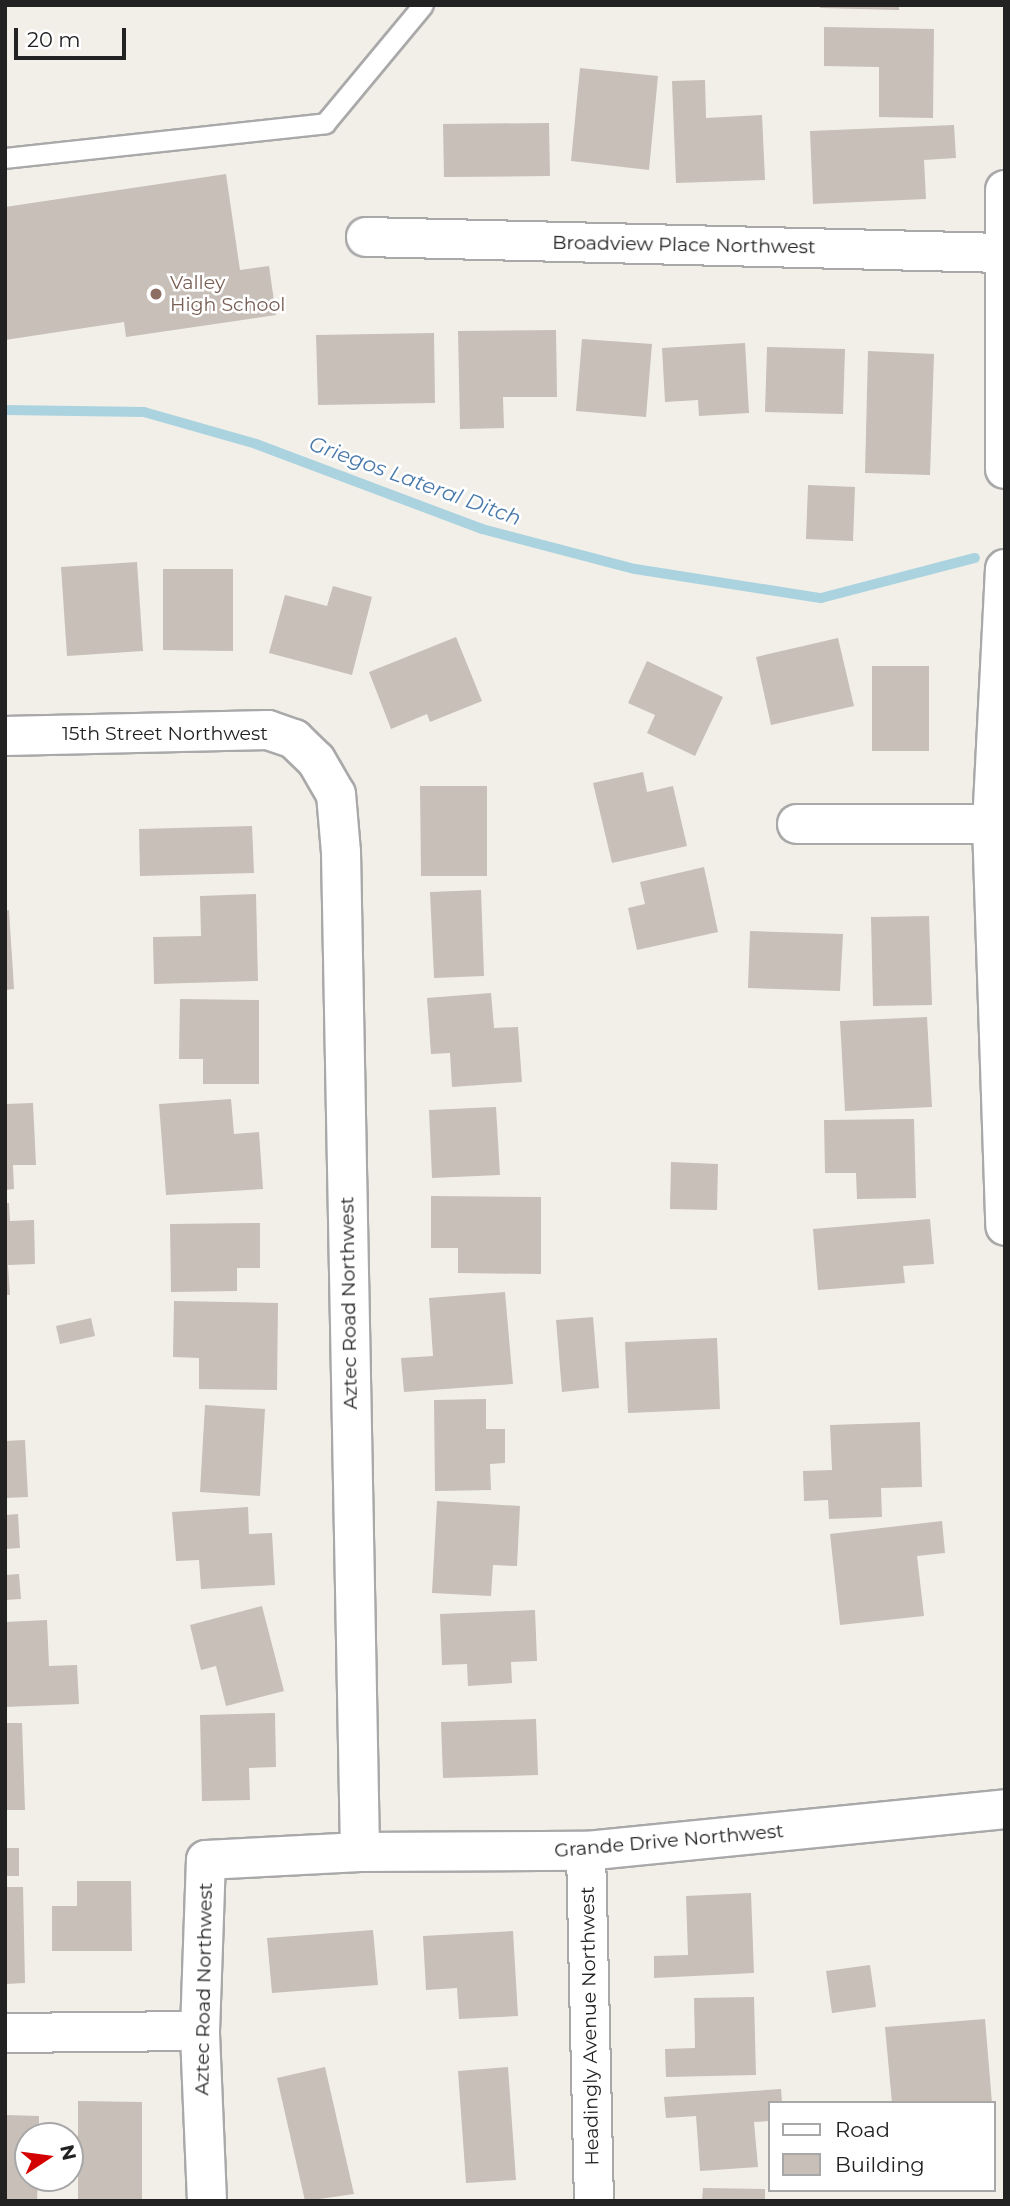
<!DOCTYPE html>
<html>
<head>
<meta charset="utf-8">
<style>
  body { margin:0 }
  #map { position:relative; width:1010px; height:2206px; overflow:hidden; background:#f2efe9; font-family:Montserrat,sans-serif }
  div>[style] { position:absolute }
  .stream>* { height:10px; margin:-5px; padding:0 5px; transform-origin:5px; border-radius:5px; background:#aad3df }
  .building>* { inset:0; background:#c7bfb8 }
  .roads { filter:drop-shadow(2px 0 #a9a9a9) drop-shadow(-2px 0 #a9a9a9) drop-shadow(0 2px #a9a9a9) drop-shadow(0 -2px #a9a9a9) }
  .lane>* { height:19px; margin:-9.5px; padding:0 9.5px; transform-origin:9.5px; border-radius:9.5px; background:#fff }
  .street>* { height:38px; margin:-19px; padding:0 19px; transform-origin:19px; border-radius:19px; background:#fff }
  .dots>* { width:19px; height:19px; translate:-50% -50%; box-sizing:border-box; border:4px solid #fff; border-radius:50% }
  span { translate:-50% -50%; white-space:nowrap; text-align:center; line-height:1.15; -webkit-text-stroke:5px #fff; paint-order:stroke }
  .street-label { font-size:19px; color:#222 }
  .education-label { font-size:19px; color:#785e54 }
  .left { translate:0 -50%; text-align:left }
  .water-label { font-size:21px; color:#4a7aab; font-style:italic }
  .frame { position:absolute; inset:0; border:7px solid #222; pointer-events:none }
  .legend { position:absolute; left:768px; top:2101px; width:228px; height:91px; box-sizing:border-box; background:#fff; border:2px solid #a7a7a7; margin:0; padding:9px 12px; list-style:none; font-size:21px; color:#222 }
  .legend li { display:flex; align-items:center; gap:14px; height:35px }
  .legend b { width:35px; border:2px solid #a7a7a7 }
  .north { position:absolute; left:14px; top:2122px; width:70px; height:70px; box-sizing:border-box; background:#fff; border:2px solid #a7a7a7; border-radius:50%; rotate:77deg; font-size:19px; font-weight:700; line-height:28px; text-align:center; color:#222 }
  .north::after { content:''; display:block; margin:auto; width:24px; height:32px; background:#d40000; clip-path:polygon(50% 0,100% 100%,50% 72%,0 100%) }
  .scale { position:absolute; left:14px; top:28px; width:112px; height:32px; box-sizing:border-box; border:4px solid #222; border-top:0; padding-left:9px; font-size:21px; line-height:24px; white-space:nowrap; color:#222; -webkit-text-stroke:5px #fff; paint-order:stroke }
</style>
</head>
<body>
<div id="map">
  <div class="stream">
    <i style="left:5px;top:410px;width:139px;rotate:0.8deg"></i>
    <i style="left:144px;top:412px;width:116px;rotate:15.9deg"></i>
    <i style="left:256px;top:444px;width:241px;rotate:20.6deg"></i>
    <i style="left:482px;top:529px;width:158px;rotate:14.7deg"></i>
    <i style="left:635px;top:569px;width:188px;rotate:8.9deg"></i>
    <i style="left:821px;top:598px;width:159px;rotate:-14.6deg"></i>
  </div>
  <div class="building">
    <i style="clip-path:polygon(820px 5px,899px 5px,899px 10px,820px 8px)"></i>
    <i style="clip-path:polygon(824px 27px,934px 29px,933px 118px,879px 117px,879px 67px,824px 66px)"></i>
    <i style="clip-path:polygon(580px 68px,658px 76px,649px 170px,571px 161px)"></i>
    <i style="clip-path:polygon(705px 80px,706px 118px,762px 115px,765px 180px,676px 183px,672px 81px)"></i>
    <i style="clip-path:polygon(549px 123px,550px 176px,444px 177px,443px 124px)"></i>
    <i style="clip-path:polygon(954px 125px,956px 158px,924px 160px,926px 199px,813px 204px,810px 131px)"></i>
    <i style="clip-path:polygon(226px 174px,240px 270px,269px 266px,276px 315px,126px 337px,124px 322px,5px 340px,5px 207px)"></i>
    <i style="clip-path:polygon(556px 330px,557px 397px,503px 397px,504px 428px,460px 429px,458px 331px)"></i>
    <i style="clip-path:polygon(434px 333px,435px 403px,318px 405px,316px 335px)"></i>
    <i style="clip-path:polygon(582px 339px,652px 344px,646px 417px,576px 411px)"></i>
    <i style="clip-path:polygon(745px 343px,749px 413px,699px 416px,698px 400px,665px 402px,662px 348px)"></i>
    <i style="clip-path:polygon(767px 347px,845px 349px,843px 414px,765px 412px)"></i>
    <i style="clip-path:polygon(868px 351px,934px 354px,930px 475px,865px 473px)"></i>
    <i style="clip-path:polygon(808px 485px,855px 487px,853px 541px,806px 539px)"></i>
    <i style="clip-path:polygon(137px 562px,143px 651px,67px 656px,61px 567px)"></i>
    <i style="clip-path:polygon(163px 569px,233px 569px,233px 651px,163px 650px)"></i>
    <i style="clip-path:polygon(333px 586px,372px 597px,352px 675px,269px 653px,285px 595px,327px 606px)"></i>
    <i style="clip-path:polygon(456px 637px,482px 701px,430px 722px,427px 714px,391px 729px,369px 672px)"></i>
    <i style="clip-path:polygon(838px 638px,854px 706px,771px 725px,756px 657px)"></i>
    <i style="clip-path:polygon(647px 661px,723px 697px,695px 756px,647px 733px,655px 715px,628px 703px)"></i>
    <i style="clip-path:polygon(872px 666px,929px 666px,929px 751px,872px 751px)"></i>
    <i style="clip-path:polygon(643px 772px,647px 792px,673px 786px,687px 846px,612px 863px,593px 783px)"></i>
    <i style="clip-path:polygon(420px 786px,487px 786px,487px 876px,421px 876px)"></i>
    <i style="clip-path:polygon(252px 826px,254px 873px,140px 876px,139px 829px)"></i>
    <i style="clip-path:polygon(704px 867px,718px 932px,637px 950px,628px 908px,645px 904px,640px 882px)"></i>
    <i style="clip-path:polygon(481px 890px,484px 976px,434px 978px,430px 892px)"></i>
    <i style="clip-path:polygon(256px 894px,258px 981px,154px 984px,153px 937px,201px 936px,200px 896px)"></i>
    <i style="clip-path:polygon(9px 910px,14px 989px,5px 990px,5px 911px)"></i>
    <i style="clip-path:polygon(929px 916px,932px 1005px,873px 1006px,871px 917px)"></i>
    <i style="clip-path:polygon(750px 931px,843px 934px,840px 991px,748px 988px)"></i>
    <i style="clip-path:polygon(491px 993px,494px 1028px,518px 1027px,522px 1082px,452px 1087px,450px 1053px,431px 1054px,427px 998px)"></i>
    <i style="clip-path:polygon(180px 999px,259px 1000px,259px 1084px,203px 1084px,203px 1059px,179px 1059px)"></i>
    <i style="clip-path:polygon(927px 1017px,932px 1107px,845px 1111px,840px 1021px)"></i>
    <i style="clip-path:polygon(231px 1099px,234px 1134px,259px 1132px,263px 1189px,166px 1195px,159px 1104px)"></i>
    <i style="clip-path:polygon(33px 1103px,36px 1165px,13px 1165px,14px 1189px,5px 1190px,5px 1104px)"></i>
    <i style="clip-path:polygon(496px 1107px,500px 1175px,432px 1178px,429px 1110px)"></i>
    <i style="clip-path:polygon(914px 1119px,916px 1198px,857px 1199px,856px 1173px,825px 1173px,824px 1120px)"></i>
    <i style="clip-path:polygon(671px 1162px,718px 1164px,717px 1210px,670px 1209px)"></i>
    <i style="clip-path:polygon(431px 1196px,541px 1197px,541px 1274px,458px 1273px,458px 1248px,431px 1248px)"></i>
    <i style="clip-path:polygon(5px 1203px,9px 1203px,10px 1221px,34px 1220px,35px 1264px,8px 1265px,10px 1295px,5px 1295px)"></i>
    <i style="clip-path:polygon(930px 1219px,934px 1264px,903px 1266px,905px 1283px,818px 1290px,813px 1229px)"></i>
    <i style="clip-path:polygon(260px 1223px,260px 1268px,237px 1268px,237px 1291px,171px 1292px,170px 1224px)"></i>
    <i style="clip-path:polygon(505px 1292px,513px 1384px,404px 1392px,401px 1358px,433px 1356px,429px 1298px)"></i>
    <i style="clip-path:polygon(174px 1301px,278px 1303px,277px 1390px,199px 1389px,199px 1358px,173px 1357px)"></i>
    <i style="clip-path:polygon(593px 1317px,599px 1388px,562px 1392px,556px 1320px)"></i>
    <i style="clip-path:polygon(91px 1318px,95px 1336px,60px 1344px,56px 1326px)"></i>
    <i style="clip-path:polygon(717px 1338px,720px 1409px,628px 1413px,625px 1342px)"></i>
    <i style="clip-path:polygon(486px 1399px,486px 1429px,505px 1429px,505px 1463px,490px 1464px,491px 1490px,435px 1491px,434px 1400px)"></i>
    <i style="clip-path:polygon(205px 1405px,265px 1409px,260px 1496px,200px 1492px)"></i>
    <i style="clip-path:polygon(920px 1422px,922px 1487px,881px 1488px,882px 1517px,829px 1519px,828px 1500px,804px 1501px,803px 1471px,832px 1470px,830px 1425px)"></i>
    <i style="clip-path:polygon(25px 1440px,28px 1497px,5px 1498px,5px 1441px)"></i>
    <i style="clip-path:polygon(437px 1501px,520px 1506px,517px 1566px,493px 1565px,491px 1596px,432px 1593px)"></i>
    <i style="clip-path:polygon(248px 1507px,249px 1534px,272px 1533px,275px 1585px,201px 1589px,199px 1560px,176px 1561px,172px 1512px)"></i>
    <i style="clip-path:polygon(18px 1514px,20px 1548px,5px 1549px,5px 1515px)"></i>
    <i style="clip-path:polygon(942px 1521px,945px 1553px,917px 1556px,924px 1616px,840px 1625px,830px 1534px)"></i>
    <i style="clip-path:polygon(19px 1574px,21px 1599px,5px 1600px,5px 1575px)"></i>
    <i style="clip-path:polygon(262px 1606px,284px 1691px,226px 1706px,216px 1666px,201px 1670px,190px 1625px)"></i>
    <i style="clip-path:polygon(535px 1610px,537px 1661px,511px 1662px,512px 1683px,468px 1686px,467px 1664px,442px 1665px,440px 1614px)"></i>
    <i style="clip-path:polygon(47px 1620px,49px 1666px,77px 1665px,79px 1704px,5px 1707px,5px 1622px)"></i>
    <i style="clip-path:polygon(275px 1713px,276px 1767px,249px 1768px,250px 1800px,202px 1801px,200px 1715px)"></i>
    <i style="clip-path:polygon(536px 1719px,538px 1775px,443px 1778px,441px 1722px)"></i>
    <i style="clip-path:polygon(5px 1723px,22px 1723px,25px 1810px,5px 1810px)"></i>
    <i style="clip-path:polygon(5px 1848px,19px 1848px,19px 1876px,5px 1876px)"></i>
    <i style="clip-path:polygon(77px 1881px,131px 1881px,132px 1951px,52px 1951px,52px 1906px,77px 1906px)"></i>
    <i style="clip-path:polygon(5px 1887px,23px 1887px,25px 1983px,5px 1984px)"></i>
    <i style="clip-path:polygon(751px 1893px,754px 1973px,654px 1978px,654px 1956px,688px 1955px,686px 1896px)"></i>
    <i style="clip-path:polygon(373px 1930px,378px 1985px,272px 1993px,267px 1938px)"></i>
    <i style="clip-path:polygon(513px 1931px,518px 2016px,459px 2019px,457px 1988px,426px 1990px,423px 1936px)"></i>
    <i style="clip-path:polygon(870px 1965px,876px 2007px,832px 2013px,826px 1971px)"></i>
    <i style="clip-path:polygon(754px 1997px,756px 2075px,666px 2077px,665px 2049px,695px 2048px,694px 1998px)"></i>
    <i style="clip-path:polygon(985px 2019px,992px 2103px,892px 2103px,885px 2027px)"></i>
    <i style="clip-path:polygon(325px 2067px,354px 2194px,305px 2201px,277px 2078px)"></i>
    <i style="clip-path:polygon(508px 2067px,516px 2180px,466px 2183px,458px 2071px)"></i>
    <i style="clip-path:polygon(781px 2089px,782px 2103px,770px 2103px,770px 2121px,754px 2122px,758px 2167px,700px 2171px,696px 2116px,666px 2118px,664px 2097px)"></i>
    <i style="clip-path:polygon(78px 2101px,142px 2102px,142px 2201px,78px 2201px)"></i>
    <i style="clip-path:polygon(5px 2115px,39px 2116px,39px 2136px,28px 2136px,28px 2178px,38px 2178px,37px 2201px,5px 2201px)"></i>
    <i style="clip-path:polygon(703px 2188px,765px 2189px,765px 2201px,702px 2201px)"></i>
  </div>
  <div class="roads">
    <div class="lane">
      <i style="left:5px;top:158px;width:322px;rotate:-6.2deg"></i>
      <i style="left:325px;top:123px;width:153px;rotate:-50.3deg"></i>
    </div>
    <div class="street">
      <i style="left:1005px;top:190px;width:279px;rotate:90deg"></i>
      <i style="left:366px;top:237px;width:635px;rotate:1.44deg"></i>
      <i style="left:1005px;top:569px;width:255px;rotate:92.9deg"></i>
      <i style="left:992px;top:824px;width:402px;rotate:88.1deg"></i>
      <i style="left:5px;top:736px;width:263px;rotate:-1.3deg"></i>
      <i style="left:268px;top:730px;width:28px;rotate:19deg"></i>
      <i style="left:294px;top:739px;width:30px;rotate:44deg"></i>
      <i style="left:316px;top:760px;width:39px;rotate:60deg"></i>
      <i style="left:336px;top:794px;width:58px;rotate:85.1deg"></i>
      <i style="left:341px;top:852px;width:1000px;rotate:88.91deg"></i>
      <i style="left:797px;top:824px;width:195px"></i>
      <i style="left:586px;top:1851px;width:350px;rotate:88.7deg"></i>
      <i style="left:5px;top:2033px;width:195px;rotate:-0.6deg"></i>
      <i style="left:207px;top:2201px;width:170px;rotate:-92.4deg"></i>
      <i style="left:200px;top:2031px;width:171px;rotate:-88deg"></i>
      <i style="left:206px;top:1860px;width:154px;rotate:-3deg"></i>
      <i style="left:360px;top:1852px;width:226px;rotate:-0.3deg"></i>
      <i style="left:586px;top:1851px;width:421px;rotate:-5.7deg"></i>
    </div>
  </div>
  <div class="dots">
    <i style="left:156px;top:294px;background:#8d6e63"></i>
  </div>
  <div class="street-label">
    <span style="left:684px;top:245px;rotate:1deg">Broadview Place Northwest</span>
    <span style="left:165px;top:734px">15th Street Northwest</span>
    <span style="left:349px;top:1303px;rotate:-91deg">Aztec Road Northwest</span>
    <span style="left:669px;top:1841px;rotate:-5deg">Grande Drive Northwest</span>
    <span style="left:204px;top:1989px;rotate:-89deg">Aztec Road Northwest</span>
    <span style="left:590px;top:2026px;rotate:-91deg">Headingly Avenue Northwest</span>
  </div>
  <div class="education-label">
    <span class="left" style="left:170px;top:294px">Valley<br>High School</span>
  </div>
  <div class="water-label">
    <span style="left:415px;top:481px;rotate:20deg">Griegos Lateral Ditch</span>
  </div>
  <div class="frame"></div>
  <ul class="legend">
  <li><b style="height:9px;background:#fff"></b>Road</li>
  <li><b style="height:19px;background:#c7bfb8"></b>Building</li>
  </ul>
  <div class="north">N</div>
  <div class="scale">20 m</div>
</div>
</body>
</html>
